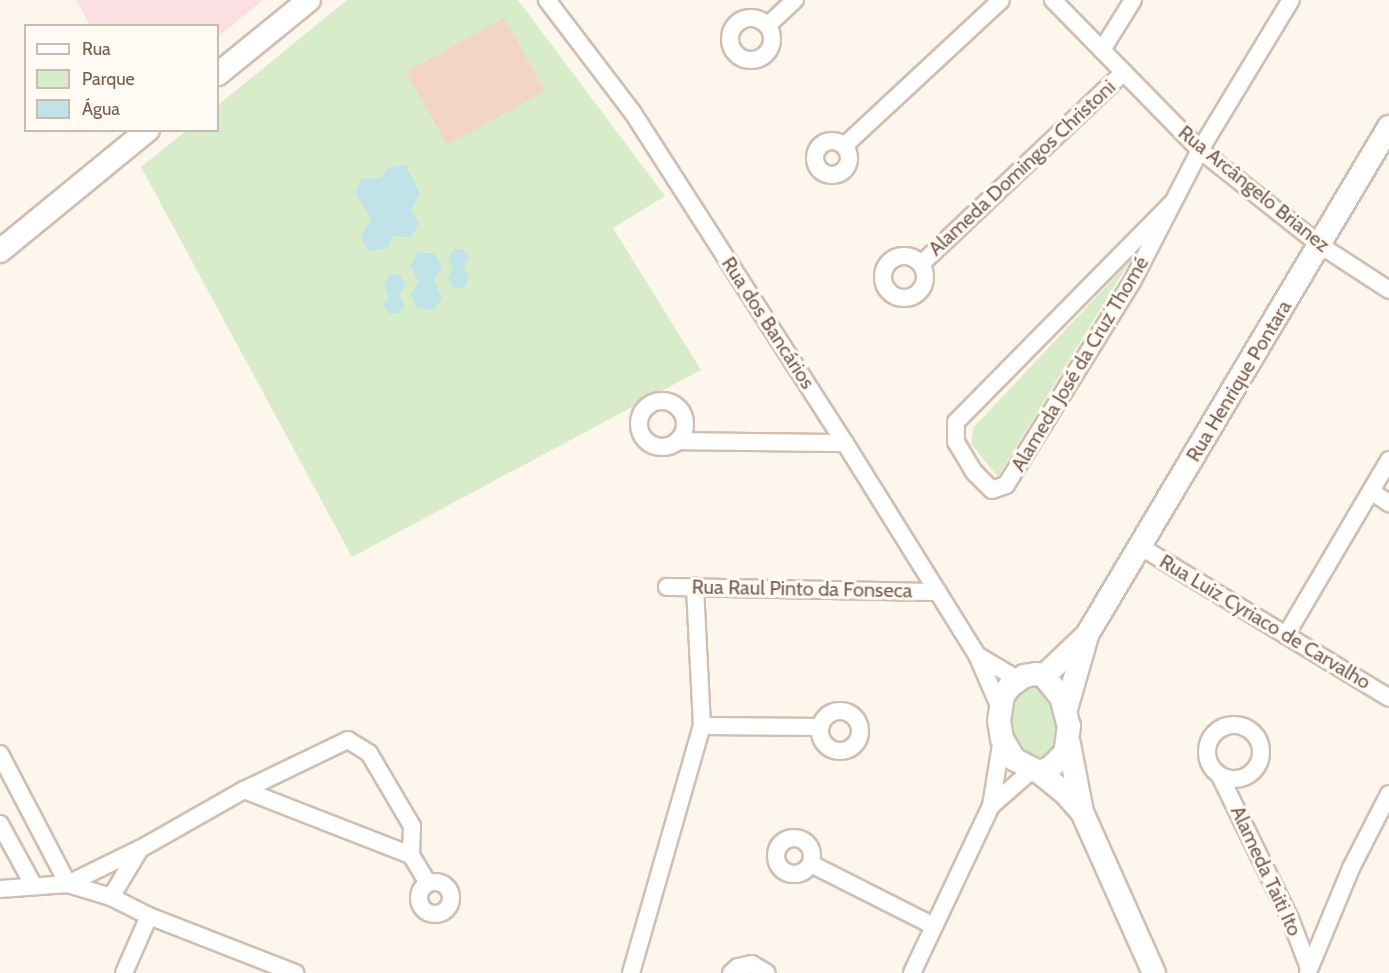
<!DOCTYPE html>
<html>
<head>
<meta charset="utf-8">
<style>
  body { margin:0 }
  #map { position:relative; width:1389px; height:973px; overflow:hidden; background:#fdf6ec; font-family:Cabin,sans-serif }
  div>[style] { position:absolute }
  .medical>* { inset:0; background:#fbdfe3 }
  .green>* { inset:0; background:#d8ecc9 }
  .water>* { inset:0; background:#bfe3e8 }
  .building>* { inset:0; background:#f3d5c3 }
  .roads { filter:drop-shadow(2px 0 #d1beb0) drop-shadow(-2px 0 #d1beb0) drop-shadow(0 2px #d1beb0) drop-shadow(0 -2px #d1beb0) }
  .street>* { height:16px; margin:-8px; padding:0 8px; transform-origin:8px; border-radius:8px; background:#fff }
  .street>.ring { margin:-8px; padding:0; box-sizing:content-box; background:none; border:16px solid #fff; border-radius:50% }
  .secondary>* { height:22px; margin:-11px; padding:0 11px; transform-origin:11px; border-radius:11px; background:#fff }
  span { translate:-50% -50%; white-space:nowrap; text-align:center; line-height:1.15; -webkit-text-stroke:6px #fffaf3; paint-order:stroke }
  .street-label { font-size:20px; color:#7a5c4d }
  .legend { position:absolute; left:24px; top:24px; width:195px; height:108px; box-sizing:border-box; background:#fffaf3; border:2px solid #cabbb1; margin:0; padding:8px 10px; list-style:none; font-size:18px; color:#7a5c4d }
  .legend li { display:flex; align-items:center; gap:12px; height:30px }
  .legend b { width:30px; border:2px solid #cabbb1 }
</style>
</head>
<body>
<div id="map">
  <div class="medical">
    <i style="clip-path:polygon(76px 0,263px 0,218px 37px,218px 26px,90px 25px)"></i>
  </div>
  <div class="green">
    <i style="clip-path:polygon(347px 0,518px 0,665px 196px,613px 228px,701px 370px,352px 557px,141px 167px,186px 131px,218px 130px,218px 105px)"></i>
    <i style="clip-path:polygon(1130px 261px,998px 476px,998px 477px,971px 444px,973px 428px)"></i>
    <i style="clip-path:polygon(1036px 684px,1060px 713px,1053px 757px,1033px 765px,1010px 735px,1010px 706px,1024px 686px)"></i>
  </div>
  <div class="water">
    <i style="clip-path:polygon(406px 165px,420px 193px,411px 210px,419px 223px,411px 237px,393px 236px,388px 248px,368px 251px,361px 236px,371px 220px,355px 192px,361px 179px,381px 178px,389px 167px)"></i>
    <i style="clip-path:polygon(455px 249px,463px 249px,469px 256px,464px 268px,469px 278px,463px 289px,453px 287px,448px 278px,453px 268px,448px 258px)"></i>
    <i style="clip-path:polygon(418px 252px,435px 254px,442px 267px,434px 281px,442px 298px,433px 310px,418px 309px,411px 295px,419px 282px,410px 266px)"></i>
    <i style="clip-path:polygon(390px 274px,400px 275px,405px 285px,399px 295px,405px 306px,399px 313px,389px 314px,383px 305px,389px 297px,384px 285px)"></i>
  </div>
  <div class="building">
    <i style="clip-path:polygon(504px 18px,545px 91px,447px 145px,406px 72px)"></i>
  </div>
  <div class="roads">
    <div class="street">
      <i style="left:547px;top:0;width:142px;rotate:52.7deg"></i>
      <i style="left:633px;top:113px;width:392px;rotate:57.3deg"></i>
      <i style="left:845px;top:443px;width:250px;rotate:58.1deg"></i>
      <i style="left:977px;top:655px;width:58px;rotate:66.5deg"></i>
      <i style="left:1053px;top:0;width:210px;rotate:45.6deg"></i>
      <i style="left:1200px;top:150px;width:153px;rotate:38.4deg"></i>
      <i style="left:1320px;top:245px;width:82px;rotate:33.1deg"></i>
      <i class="ring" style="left:730px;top:18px;width:26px;height:26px"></i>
      <i style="left:768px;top:25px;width:37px;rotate:-43deg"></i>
      <i style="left:1102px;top:50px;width:59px;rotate:-58.2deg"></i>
      <i class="ring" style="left:815px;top:141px;width:18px;height:18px"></i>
      <i style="left:844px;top:146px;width:214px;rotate:-42.9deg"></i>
      <i style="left:1171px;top:204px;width:306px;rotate:134.6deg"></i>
      <i style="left:956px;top:422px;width:20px;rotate:90deg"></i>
      <i style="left:956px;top:442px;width:35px;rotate:59deg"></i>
      <i style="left:974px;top:472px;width:25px;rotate:45deg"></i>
      <i style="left:992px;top:490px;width:15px;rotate:-20deg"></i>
      <i style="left:1006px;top:485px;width:241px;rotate:-58.2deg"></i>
      <i style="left:1133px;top:280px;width:146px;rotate:-62.7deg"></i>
      <i style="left:1200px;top:150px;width:175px;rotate:-58.8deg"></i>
      <i class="ring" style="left:883px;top:256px;width:26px;height:26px"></i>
      <i style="left:921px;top:264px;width:279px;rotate:-43.4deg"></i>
      <i class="ring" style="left:639px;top:401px;width:30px;height:30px"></i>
      <i style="left:678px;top:441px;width:167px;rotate:0.7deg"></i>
      <i style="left:1371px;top:491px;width:22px;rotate:34deg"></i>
      <i style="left:1141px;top:547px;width:290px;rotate:31.3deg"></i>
      <i style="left:667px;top:587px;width:271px;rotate:1.1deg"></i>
      <i style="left:1286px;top:635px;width:203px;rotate:-59.5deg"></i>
      <i style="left:977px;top:655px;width:47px;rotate:31deg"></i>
      <i class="ring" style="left:820px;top:711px;width:24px;height:24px"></i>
      <i class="ring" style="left:1207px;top:725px;width:38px;height:38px"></i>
      <i style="left:702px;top:726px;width:118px;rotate:0.5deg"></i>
      <i style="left:0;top:754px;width:147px;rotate:62.4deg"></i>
      <i style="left:68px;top:884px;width:79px;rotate:-26.2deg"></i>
      <i style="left:1220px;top:776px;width:161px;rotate:63.9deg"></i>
      <i style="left:1291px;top:921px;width:50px;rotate:69deg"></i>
      <i style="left:244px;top:790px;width:179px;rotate:21.3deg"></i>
      <i style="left:991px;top:806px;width:53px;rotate:-41.2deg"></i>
      <i style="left:0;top:824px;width:71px;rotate:61.3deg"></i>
      <i class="ring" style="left:776px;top:838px;width:20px;height:20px"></i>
      <i style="left:811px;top:864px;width:138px;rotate:26.8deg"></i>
      <i class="ring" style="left:419px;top:882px;width:16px;height:16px"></i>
      <i style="left:0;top:889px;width:68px;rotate:-4.2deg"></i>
      <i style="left:68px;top:884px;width:45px;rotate:16.8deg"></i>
      <i style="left:111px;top:897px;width:42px;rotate:26.6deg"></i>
      <i style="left:149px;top:916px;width:157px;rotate:21.3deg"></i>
      <i style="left:111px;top:897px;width:56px;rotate:-58.9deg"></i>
      <i style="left:140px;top:849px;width:120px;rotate:-29.6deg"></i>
      <i style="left:244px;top:790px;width:115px;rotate:-25.7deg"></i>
      <i style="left:348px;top:740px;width:25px;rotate:32deg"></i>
      <i style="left:369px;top:753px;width:85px;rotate:59.5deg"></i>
      <i style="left:412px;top:826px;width:29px;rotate:92deg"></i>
      <i style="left:411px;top:855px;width:33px;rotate:59deg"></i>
      <i style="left:1308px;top:972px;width:113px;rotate:-67.5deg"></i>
      <i style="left:1351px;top:868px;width:83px;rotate:-62.8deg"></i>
      <i style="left:124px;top:973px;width:62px;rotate:-66.3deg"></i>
      <i style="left:631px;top:973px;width:257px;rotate:-74deg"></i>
      <i style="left:702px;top:726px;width:140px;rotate:-92.9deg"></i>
      <i style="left:731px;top:973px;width:9px;rotate:-41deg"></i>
      <i style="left:738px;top:967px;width:14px;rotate:-12deg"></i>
      <i style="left:752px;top:964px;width:17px;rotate:31deg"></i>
      <i style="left:912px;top:973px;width:185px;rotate:-64.7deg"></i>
      <i style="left:991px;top:806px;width:68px;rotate:-80.7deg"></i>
    </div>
    <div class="secondary">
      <i style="left:218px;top:74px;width:117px;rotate:-39.1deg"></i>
      <i style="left:0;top:251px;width:191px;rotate:-39.3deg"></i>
      <i style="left:1037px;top:674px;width:7px;rotate:16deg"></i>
      <i style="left:1044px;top:676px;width:27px;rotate:51deg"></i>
      <i style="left:1061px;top:697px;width:30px;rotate:75deg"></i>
      <i style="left:1069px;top:726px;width:27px;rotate:98deg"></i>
      <i style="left:1065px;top:753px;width:21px;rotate:135deg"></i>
      <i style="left:1050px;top:768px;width:12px;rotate:160deg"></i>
      <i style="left:1039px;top:772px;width:28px;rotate:-153deg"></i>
      <i style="left:1014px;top:759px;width:23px;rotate:-121deg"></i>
      <i style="left:1002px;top:739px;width:18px;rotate:-99deg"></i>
      <i style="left:999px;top:721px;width:25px;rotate:-81deg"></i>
      <i style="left:1003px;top:696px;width:11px;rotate:-56deg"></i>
      <i style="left:1009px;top:687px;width:19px;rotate:-36deg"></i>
      <i style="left:1024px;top:676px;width:13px;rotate:-9deg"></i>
      <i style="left:1044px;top:676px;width:59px;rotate:-43.6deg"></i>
      <i style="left:1087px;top:635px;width:591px;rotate:-59.27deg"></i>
      <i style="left:1066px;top:709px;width:76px;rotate:-74deg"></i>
      <i style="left:1069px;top:744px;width:69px;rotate:79.2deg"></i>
      <i style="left:1082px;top:812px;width:176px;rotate:65.9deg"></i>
      <i style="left:1039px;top:772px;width:35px;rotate:39deg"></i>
      <i style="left:1066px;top:794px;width:23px;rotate:49deg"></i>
    </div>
  </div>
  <div class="street-label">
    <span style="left:1022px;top:168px;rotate:-43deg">Alameda Domingos Christoni</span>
    <span style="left:1254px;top:189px;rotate:39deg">Rua Arcângelo Brianez</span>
    <span style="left:768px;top:323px;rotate:57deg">Rua dos Bancários</span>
    <span style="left:1080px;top:364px;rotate:-59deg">Alameda José da Cruz Thomé</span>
    <span style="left:1239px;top:381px;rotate:-59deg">Rua Henrique Pontara</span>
    <span style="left:802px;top:589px;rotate:1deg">Rua Raul Pinto da Fonseca</span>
    <span style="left:1265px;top:622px;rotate:31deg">Rua Luiz Cyriaco de Carvalho</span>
    <span style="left:1266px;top:871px;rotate:65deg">Alameda Taiti Ito</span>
  </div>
  <ul class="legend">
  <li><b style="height:8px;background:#fff"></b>Rua</li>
  <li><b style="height:16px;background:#d8ecc9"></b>Parque</li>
  <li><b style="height:16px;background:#bfe3e8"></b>Água</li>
  </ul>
</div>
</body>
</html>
